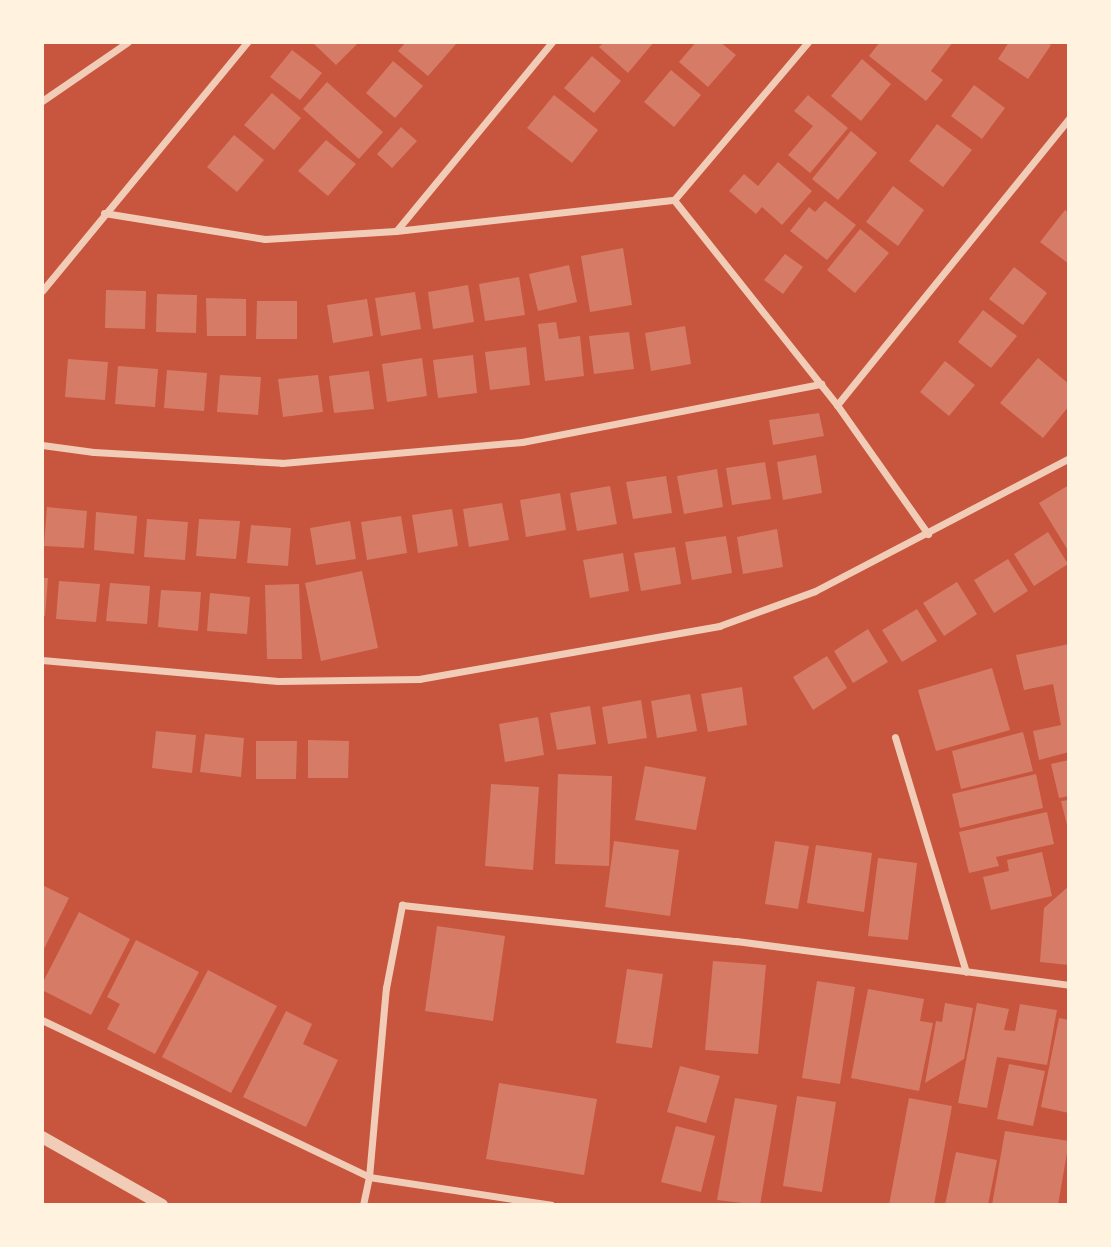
<!DOCTYPE html>
<html>
<head>
<meta charset="utf-8">
<style>
  body { margin:0 }
  #map { position:relative; width:1111px; height:1247px; overflow:hidden; background:#c8553d; font-family:Helvetica,sans-serif }
  div>[style] { position:absolute }
  .building>* { inset:0; background:#d67c66 }
  .minor>* { height:7px; margin:-3.5px; padding:0 3.5px; transform-origin:3.5px; border-radius:3.5px; background:#f1ccb7 }
  .tertiary>* { height:12px; margin:-6px; padding:0 6px; transform-origin:6px; border-radius:6px; background:#f1ccb7 }
  span { translate:-50% -50%; white-space:nowrap; text-align:center; line-height:1.15; -webkit-text-stroke:5px #fff3e0; paint-order:stroke }
  .frame { position:absolute; inset:0; border:44px solid #fff3e0; pointer-events:none }
</style>
</head>
<body>
<div id="map">
  <div class="building">
    <i style="clip-path:polygon(312px 42px,359px 42px,336px 65px)"></i>
    <i style="clip-path:polygon(406px 42px,453px 42px,456px 44px,428px 76px,398px 51px)"></i>
    <i style="clip-path:polygon(604px 42px,654px 42px,628px 73px,599px 47px)"></i>
    <i style="clip-path:polygon(696px 42px,720px 42px,736px 55px,708px 87px,679px 62px)"></i>
    <i style="clip-path:polygon(880px 42px,953px 42px,931px 71px,943px 80px,926px 101px,869px 56px)"></i>
    <i style="clip-path:polygon(1009px 42px,1046px 42px,1051px 45px,1028px 79px,998px 59px)"></i>
    <i style="clip-path:polygon(292px 50px,322px 73px,300px 100px,270px 77px)"></i>
    <i style="clip-path:polygon(592px 56px,621px 81px,594px 113px,564px 88px)"></i>
    <i style="clip-path:polygon(862px 59px,891px 84px,861px 121px,831px 96px)"></i>
    <i style="clip-path:polygon(393px 61px,423px 86px,395px 118px,366px 93px)"></i>
    <i style="clip-path:polygon(671px 70px,701px 95px,674px 127px,644px 102px)"></i>
    <i style="clip-path:polygon(327px 82px,383px 132px,359px 159px,303px 109px)"></i>
    <i style="clip-path:polygon(974px 85px,1005px 108px,982px 139px,951px 116px)"></i>
    <i style="clip-path:polygon(272px 93px,301px 118px,274px 150px,244px 125px)"></i>
    <i style="clip-path:polygon(554px 95px,598px 130px,572px 163px,527px 128px)"></i>
    <i style="clip-path:polygon(808px 95px,848px 128px,810px 173px,788px 155px,813px 126px,794px 111px)"></i>
    <i style="clip-path:polygon(937px 124px,972px 150px,943px 187px,909px 161px)"></i>
    <i style="clip-path:polygon(401px 127px,417px 141px,392px 168px,377px 154px)"></i>
    <i style="clip-path:polygon(851px 131px,877px 153px,838px 200px,812px 179px)"></i>
    <i style="clip-path:polygon(234px 135px,264px 160px,237px 192px,207px 167px)"></i>
    <i style="clip-path:polygon(326px 140px,356px 164px,328px 196px,298px 171px)"></i>
    <i style="clip-path:polygon(778px 162px,812px 191px,782px 225px,762px 207px,756px 214px,729px 191px,744px 174px,758px 186px)"></i>
    <i style="clip-path:polygon(893px 186px,924px 210px,898px 246px,866px 222px)"></i>
    <i style="clip-path:polygon(825px 201px,856px 225px,827px 260px,790px 231px,809px 207px,815px 212px)"></i>
    <i style="clip-path:polygon(1065px 210px,1069px 213px,1069px 264px,1040px 242px)"></i>
    <i style="clip-path:polygon(860px 229px,889px 253px,855px 293px,827px 270px)"></i>
    <i style="clip-path:polygon(623px 248px,632px 305px,590px 312px,581px 256px)"></i>
    <i style="clip-path:polygon(785px 254px,803px 267px,783px 294px,764px 280px)"></i>
    <i style="clip-path:polygon(569px 265px,577px 302px,538px 311px,529px 274px)"></i>
    <i style="clip-path:polygon(1014px 267px,1047px 293px,1023px 325px,989px 299px)"></i>
    <i style="clip-path:polygon(519px 277px,525px 315px,485px 321px,479px 284px)"></i>
    <i style="clip-path:polygon(468px 285px,474px 322px,433px 329px,428px 292px)"></i>
    <i style="clip-path:polygon(106px 290px,146px 291px,145px 329px,105px 328px)"></i>
    <i style="clip-path:polygon(415px 292px,421px 329px,381px 336px,375px 298px)"></i>
    <i style="clip-path:polygon(157px 294px,197px 295px,196px 333px,156px 332px)"></i>
    <i style="clip-path:polygon(206px 298px,246px 299px,246px 336px,207px 336px)"></i>
    <i style="clip-path:polygon(367px 299px,373px 336px,333px 343px,327px 305px)"></i>
    <i style="clip-path:polygon(257px 301px,297px 301px,297px 339px,256px 339px)"></i>
    <i style="clip-path:polygon(983px 310px,1017px 336px,991px 368px,958px 342px)"></i>
    <i style="clip-path:polygon(556px 322px,559px 339px,580px 336px,584px 376px,545px 381px,538px 324px)"></i>
    <i style="clip-path:polygon(685px 326px,691px 364px,651px 371px,645px 333px)"></i>
    <i style="clip-path:polygon(629px 332px,634px 369px,594px 374px,589px 336px)"></i>
    <i style="clip-path:polygon(526px 347px,530px 385px,490px 390px,485px 352px)"></i>
    <i style="clip-path:polygon(473px 355px,477px 393px,438px 398px,433px 360px)"></i>
    <i style="clip-path:polygon(422px 358px,427px 396px,387px 402px,382px 364px)"></i>
    <i style="clip-path:polygon(1038px 358px,1069px 384px,1069px 406px,1043px 438px,1000px 403px)"></i>
    <i style="clip-path:polygon(68px 359px,108px 362px,105px 400px,65px 397px)"></i>
    <i style="clip-path:polygon(945px 361px,975px 385px,949px 416px,920px 392px)"></i>
    <i style="clip-path:polygon(118px 366px,158px 369px,155px 407px,115px 404px)"></i>
    <i style="clip-path:polygon(167px 370px,207px 373px,204px 411px,164px 408px)"></i>
    <i style="clip-path:polygon(369px 371px,374px 409px,334px 413px,329px 376px)"></i>
    <i style="clip-path:polygon(220px 375px,261px 377px,258px 415px,217px 412px)"></i>
    <i style="clip-path:polygon(318px 375px,323px 412px,283px 417px,278px 379px)"></i>
    <i style="clip-path:polygon(819px 413px,824px 436px,773px 445px,769px 420px)"></i>
    <i style="clip-path:polygon(816px 455px,822px 493px,783px 500px,777px 462px)"></i>
    <i style="clip-path:polygon(765px 462px,771px 499px,732px 505px,726px 468px)"></i>
    <i style="clip-path:polygon(717px 469px,723px 507px,684px 514px,677px 476px)"></i>
    <i style="clip-path:polygon(666px 476px,672px 513px,633px 519px,626px 482px)"></i>
    <i style="clip-path:polygon(1069px 485px,1069px 552px,1039px 503px)"></i>
    <i style="clip-path:polygon(610px 486px,617px 524px,577px 531px,570px 493px)"></i>
    <i style="clip-path:polygon(560px 493px,566px 530px,526px 537px,520px 500px)"></i>
    <i style="clip-path:polygon(502px 503px,509px 540px,469px 547px,463px 509px)"></i>
    <i style="clip-path:polygon(47px 507px,87px 511px,84px 548px,44px 546px)"></i>
    <i style="clip-path:polygon(452px 509px,458px 546px,418px 553px,412px 515px)"></i>
    <i style="clip-path:polygon(96px 512px,137px 516px,134px 554px,94px 550px)"></i>
    <i style="clip-path:polygon(401px 516px,407px 553px,367px 560px,361px 522px)"></i>
    <i style="clip-path:polygon(147px 519px,188px 522px,185px 560px,144px 557px)"></i>
    <i style="clip-path:polygon(199px 519px,240px 521px,236px 559px,196px 556px)"></i>
    <i style="clip-path:polygon(350px 521px,356px 559px,316px 565px,310px 528px)"></i>
    <i style="clip-path:polygon(251px 525px,291px 528px,288px 566px,247px 563px)"></i>
    <i style="clip-path:polygon(777px 529px,783px 567px,743px 574px,737px 537px)"></i>
    <i style="clip-path:polygon(1048px 532px,1068px 564px,1034px 586px,1014px 554px)"></i>
    <i style="clip-path:polygon(726px 536px,732px 573px,692px 580px,685px 542px)"></i>
    <i style="clip-path:polygon(675px 547px,681px 584px,641px 591px,634px 553px)"></i>
    <i style="clip-path:polygon(623px 553px,629px 591px,590px 598px,583px 560px)"></i>
    <i style="clip-path:polygon(1008px 559px,1028px 591px,994px 613px,974px 580px)"></i>
    <i style="clip-path:polygon(362px 571px,378px 648px,321px 661px,305px 583px)"></i>
    <i style="clip-path:polygon(42px 578px,48px 578px,45px 616px,42px 616px)"></i>
    <i style="clip-path:polygon(59px 581px,100px 584px,96px 622px,56px 619px)"></i>
    <i style="clip-path:polygon(957px 582px,977px 614px,944px 636px,923px 603px)"></i>
    <i style="clip-path:polygon(110px 583px,150px 586px,147px 624px,106px 621px)"></i>
    <i style="clip-path:polygon(299px 584px,302px 659px,267px 659px,265px 585px)"></i>
    <i style="clip-path:polygon(161px 590px,201px 592px,198px 631px,158px 627px)"></i>
    <i style="clip-path:polygon(210px 593px,250px 597px,247px 634px,207px 631px)"></i>
    <i style="clip-path:polygon(917px 609px,937px 641px,902px 662px,882px 630px)"></i>
    <i style="clip-path:polygon(868px 629px,888px 662px,853px 683px,834px 651px)"></i>
    <i style="clip-path:polygon(1069px 644px,1069px 752px,1039px 760px,1033px 731px,1061px 725px,1053px 684px,1024px 690px,1016px 655px)"></i>
    <i style="clip-path:polygon(827px 656px,847px 688px,813px 710px,793px 677px)"></i>
    <i style="clip-path:polygon(992px 668px,1010px 730px,936px 751px,918px 690px)"></i>
    <i style="clip-path:polygon(742px 687px,747px 725px,708px 732px,701px 694px)"></i>
    <i style="clip-path:polygon(690px 694px,697px 731px,657px 738px,651px 701px)"></i>
    <i style="clip-path:polygon(641px 700px,647px 738px,608px 744px,602px 707px)"></i>
    <i style="clip-path:polygon(590px 706px,596px 744px,557px 750px,550px 713px)"></i>
    <i style="clip-path:polygon(538px 717px,544px 755px,505px 762px,499px 724px)"></i>
    <i style="clip-path:polygon(156px 731px,196px 735px,192px 773px,152px 768px)"></i>
    <i style="clip-path:polygon(1023px 732px,1033px 771px,961px 789px,952px 751px)"></i>
    <i style="clip-path:polygon(205px 734px,244px 738px,241px 777px,200px 772px)"></i>
    <i style="clip-path:polygon(308px 740px,349px 741px,348px 778px,308px 778px)"></i>
    <i style="clip-path:polygon(256px 741px,297px 741px,296px 779px,256px 779px)"></i>
    <i style="clip-path:polygon(1069px 760px,1069px 796px,1059px 798px,1051px 764px)"></i>
    <i style="clip-path:polygon(645px 766px,706px 777px,696px 830px,635px 820px)"></i>
    <i style="clip-path:polygon(558px 774px,612px 776px,609px 866px,555px 864px)"></i>
    <i style="clip-path:polygon(1036px 774px,1043px 808px,960px 828px,952px 794px)"></i>
    <i style="clip-path:polygon(491px 784px,539px 787px,533px 870px,485px 866px)"></i>
    <i style="clip-path:polygon(1069px 800px,1069px 829px,1068px 829px,1061px 801px)"></i>
    <i style="clip-path:polygon(1047px 812px,1054px 844px,996px 857px,999px 866px,969px 873px,959px 832px)"></i>
    <i style="clip-path:polygon(614px 841px,679px 850px,670px 916px,605px 907px)"></i>
    <i style="clip-path:polygon(775px 841px,809px 846px,798px 909px,765px 904px)"></i>
    <i style="clip-path:polygon(816px 845px,872px 853px,864px 912px,807px 903px)"></i>
    <i style="clip-path:polygon(1042px 852px,1052px 896px,991px 910px,983px 877px,1009px 871px,1007px 860px)"></i>
    <i style="clip-path:polygon(878px 858px,917px 863px,908px 940px,868px 936px)"></i>
    <i style="clip-path:polygon(42px 885px,69px 898px,42px 953px)"></i>
    <i style="clip-path:polygon(1069px 886px,1069px 965px,1040px 962px,1044px 908px)"></i>
    <i style="clip-path:polygon(79px 912px,130px 939px,91px 1015px,42px 990px,42px 984px)"></i>
    <i style="clip-path:polygon(437px 926px,505px 936px,493px 1021px,425px 1011px)"></i>
    <i style="clip-path:polygon(136px 940px,199px 972px,155px 1054px,107px 1029px,120px 1004px,107px 997px)"></i>
    <i style="clip-path:polygon(713px 961px,766px 965px,758px 1054px,705px 1050px)"></i>
    <i style="clip-path:polygon(627px 969px,663px 974px,652px 1048px,616px 1043px)"></i>
    <i style="clip-path:polygon(208px 970px,277px 1006px,231px 1093px,162px 1057px)"></i>
    <i style="clip-path:polygon(817px 981px,855px 987px,840px 1084px,802px 1078px)"></i>
    <i style="clip-path:polygon(868px 989px,924px 999px,920px 1021px,933px 1023px,919px 1091px,851px 1078px)"></i>
    <i style="clip-path:polygon(945px 1003px,973px 1008px,964px 1059px,925px 1083px,936px 1021px,942px 1022px)"></i>
    <i style="clip-path:polygon(977px 1003px,1009px 1009px,1004px 1030px,1015px 1031px,1020px 1004px,1057px 1010px,1047px 1065px,997px 1057px,987px 1108px,958px 1103px)"></i>
    <i style="clip-path:polygon(286px 1011px,312px 1024px,303px 1044px,338px 1060px,306px 1127px,243px 1097px)"></i>
    <i style="clip-path:polygon(1059px 1018px,1069px 1020px,1069px 1113px,1041px 1107px)"></i>
    <i style="clip-path:polygon(1009px 1064px,1045px 1071px,1033px 1126px,997px 1119px)"></i>
    <i style="clip-path:polygon(680px 1066px,720px 1076px,706px 1123px,667px 1112px)"></i>
    <i style="clip-path:polygon(499px 1083px,597px 1099px,584px 1175px,486px 1159px)"></i>
    <i style="clip-path:polygon(797px 1096px,836px 1102px,822px 1192px,783px 1186px)"></i>
    <i style="clip-path:polygon(735px 1098px,777px 1105px,760px 1205px,717px 1200px)"></i>
    <i style="clip-path:polygon(909px 1098px,952px 1106px,934px 1205px,889px 1205px)"></i>
    <i style="clip-path:polygon(676px 1126px,715px 1136px,701px 1192px,661px 1182px)"></i>
    <i style="clip-path:polygon(1005px 1131px,1069px 1141px,1058px 1205px,992px 1205px)"></i>
    <i style="clip-path:polygon(956px 1152px,997px 1160px,988px 1205px,945px 1205px)"></i>
  </div>
  <div class="minor">
    <i style="left:42px;top:101px;width:104px;rotate:-34.5deg"></i>
    <i style="left:674px;top:200px;width:262px;rotate:51.5deg"></i>
    <i style="left:837px;top:405px;width:158px;rotate:54.8deg"></i>
    <i style="left:104px;top:213px;width:163px;rotate:9.2deg"></i>
    <i style="left:265px;top:239px;width:131px;rotate:-3.5deg"></i>
    <i style="left:396px;top:231px;width:280px;rotate:-6.4deg"></i>
    <i style="left:674px;top:200px;width:207px;rotate:-49.7deg"></i>
    <i style="left:397px;top:230px;width:244px;rotate:-50.5deg"></i>
    <i style="left:42px;top:291px;width:323px;rotate:-50.5deg"></i>
    <i style="left:837px;top:405px;width:369px;rotate:-51deg"></i>
    <i style="left:42px;top:445px;width:52px;rotate:7.7deg"></i>
    <i style="left:94px;top:452px;width:188px;rotate:3.3deg"></i>
    <i style="left:282px;top:463px;width:241px;rotate:-5deg"></i>
    <i style="left:522px;top:442px;width:305px;rotate:-11deg"></i>
    <i style="left:42px;top:660px;width:237px;rotate:5.1deg"></i>
    <i style="left:278px;top:681px;width:141px;rotate:-0.8deg"></i>
    <i style="left:419px;top:679px;width:305px;rotate:-10deg"></i>
    <i style="left:719px;top:626px;width:102px;rotate:-20deg"></i>
    <i style="left:815px;top:591px;width:287px;rotate:-27.6deg"></i>
    <i style="left:895px;top:737px;width:245px;rotate:73.2deg"></i>
    <i style="left:42px;top:1020px;width:363px;rotate:25.6deg"></i>
    <i style="left:369px;top:1177px;width:184px;rotate:8.7deg"></i>
    <i style="left:363px;top:1205px;width:29px;rotate:-78deg"></i>
    <i style="left:369px;top:1177px;width:190px;rotate:-84.9deg"></i>
    <i style="left:386px;top:988px;width:85px;rotate:-79.1deg"></i>
    <i style="left:402px;top:905px;width:336px;rotate:6.2deg"></i>
    <i style="left:736px;top:941px;width:336px;rotate:7.5deg"></i>
  </div>
  <div class="tertiary">
    <i style="left:42px;top:1137px;width:138px;rotate:29.5deg"></i>
  </div>
  <div class="frame"></div>
</div>
</body>
</html>
